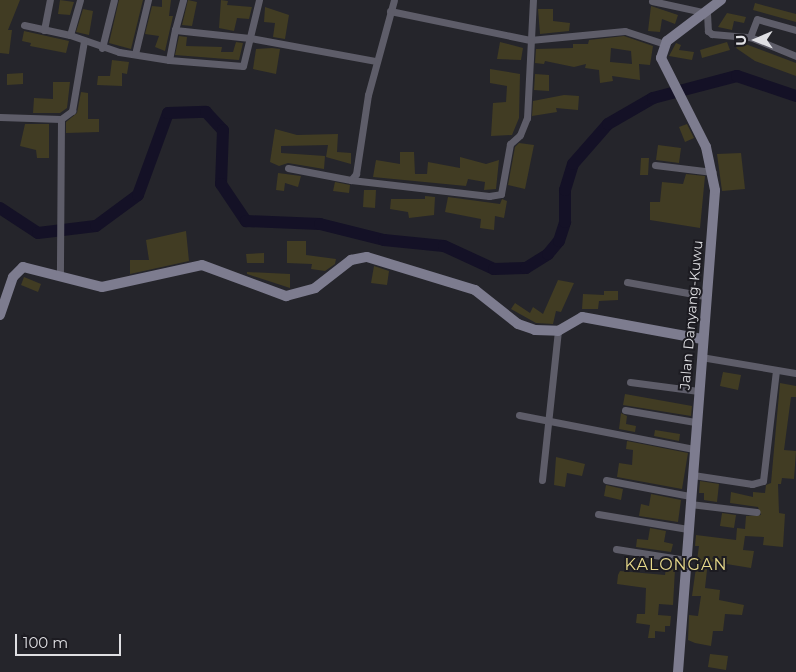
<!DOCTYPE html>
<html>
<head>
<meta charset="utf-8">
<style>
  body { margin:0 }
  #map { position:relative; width:796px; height:672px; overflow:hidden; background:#25252b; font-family:Montserrat,sans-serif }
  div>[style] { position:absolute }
  .river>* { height:12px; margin:-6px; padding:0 6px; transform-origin:6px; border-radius:6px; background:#141126 }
  .building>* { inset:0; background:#413c23 }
  .street>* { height:7px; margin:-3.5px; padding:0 3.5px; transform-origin:3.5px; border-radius:3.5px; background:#5e5d69 }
  .secondary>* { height:10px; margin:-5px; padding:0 5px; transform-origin:5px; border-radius:5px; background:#7d7c8f }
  span { translate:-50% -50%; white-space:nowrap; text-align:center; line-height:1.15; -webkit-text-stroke:4px #1c1b21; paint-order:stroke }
  .street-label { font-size:14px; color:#dfdfe3 }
  .quarter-label { font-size:16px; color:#e8da8b; letter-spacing:1px }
  .north { position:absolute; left:731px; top:15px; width:50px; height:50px; -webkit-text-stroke:4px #1c1b21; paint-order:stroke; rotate:269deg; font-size:14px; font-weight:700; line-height:20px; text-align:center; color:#dfdfe3 }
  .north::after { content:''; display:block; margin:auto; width:18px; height:22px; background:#dfdfe3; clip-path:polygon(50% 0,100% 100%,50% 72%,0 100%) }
  .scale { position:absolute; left:15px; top:634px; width:106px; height:22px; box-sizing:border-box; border:2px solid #dfdfe3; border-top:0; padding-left:6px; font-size:15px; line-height:18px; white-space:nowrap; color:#dfdfe3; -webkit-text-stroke:4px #1c1b21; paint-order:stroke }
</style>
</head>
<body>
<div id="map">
  <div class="river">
    <i style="left:0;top:208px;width:45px;rotate:33.3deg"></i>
    <i style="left:38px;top:233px;width:58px;rotate:-6.9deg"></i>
    <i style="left:96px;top:226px;width:52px;rotate:-36.4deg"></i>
    <i style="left:138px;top:195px;width:87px;rotate:-69.9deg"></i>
    <i style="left:168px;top:113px;width:38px;rotate:-2deg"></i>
    <i style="left:206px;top:112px;width:25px;rotate:47deg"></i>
    <i style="left:223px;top:130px;width:54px;rotate:92.1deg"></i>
    <i style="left:221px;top:184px;width:45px;rotate:56deg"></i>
    <i style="left:246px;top:221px;width:74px;rotate:2.3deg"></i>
    <i style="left:320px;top:224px;width:66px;rotate:14deg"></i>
    <i style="left:384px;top:240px;width:60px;rotate:5.7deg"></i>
    <i style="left:444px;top:246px;width:55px;rotate:24.7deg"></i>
    <i style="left:494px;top:269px;width:32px;rotate:-2deg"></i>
    <i style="left:526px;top:268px;width:26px;rotate:-32deg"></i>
    <i style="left:548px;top:254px;width:17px;rotate:-50deg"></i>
    <i style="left:559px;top:241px;width:20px;rotate:-72deg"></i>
    <i style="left:565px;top:222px;width:32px;rotate:-90deg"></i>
    <i style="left:565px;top:190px;width:27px;rotate:-73deg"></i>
    <i style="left:573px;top:164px;width:53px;rotate:-48.8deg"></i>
    <i style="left:608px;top:124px;width:52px;rotate:-30deg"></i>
    <i style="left:653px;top:98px;width:87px;rotate:-14.7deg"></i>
    <i style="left:737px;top:76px;width:62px;rotate:18.7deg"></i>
  </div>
  <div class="building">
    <i style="clip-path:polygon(0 0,20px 0,8px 30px,12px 30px,9px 54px,0 53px)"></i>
    <i style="clip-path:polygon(60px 0,74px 2px,70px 15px,58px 14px)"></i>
    <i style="clip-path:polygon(119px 0,143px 0,131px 49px,109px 43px)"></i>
    <i style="clip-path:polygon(162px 0,171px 0,169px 16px,173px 16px,165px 51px,155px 47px,159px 36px,145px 34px,152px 6px,162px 7px)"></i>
    <i style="clip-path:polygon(188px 0,197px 2px,192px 26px,182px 25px)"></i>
    <i style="clip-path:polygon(221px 0,228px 1px,227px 5px,252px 7px,249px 19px,237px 18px,234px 31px,219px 28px)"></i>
    <i style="clip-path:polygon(755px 3px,796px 14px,796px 22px,753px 10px)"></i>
    <i style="clip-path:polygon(651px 6px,678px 15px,675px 24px,662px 19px,660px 32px,648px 31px)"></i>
    <i style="clip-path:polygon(265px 7px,289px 15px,285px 39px,273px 37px,275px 23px,264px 22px)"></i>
    <i style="clip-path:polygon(83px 9px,93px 11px,89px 35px,76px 32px)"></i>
    <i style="clip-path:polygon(538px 9px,553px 9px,553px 21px,570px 23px,569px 31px,540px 34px)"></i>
    <i style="clip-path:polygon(727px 13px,746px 17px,744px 23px,734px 21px,732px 30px,718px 27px)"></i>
    <i style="clip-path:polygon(24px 31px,69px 41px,66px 53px,30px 46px,31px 43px,22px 41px)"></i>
    <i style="clip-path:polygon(179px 36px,187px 37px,186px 46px,222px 47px,221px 52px,233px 52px,236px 42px,243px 43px,239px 60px,175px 55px)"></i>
    <i style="clip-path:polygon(evenodd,624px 36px,653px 46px,650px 65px,639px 64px,640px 80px,612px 76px,613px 81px,600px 83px,599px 70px,585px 68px,586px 64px,574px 67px,545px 61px,544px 64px,535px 63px,536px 49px,573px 48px,573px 44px,588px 44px,589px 40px,624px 36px,611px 48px,631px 51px,632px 64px,610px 62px,611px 48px)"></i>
    <i style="clip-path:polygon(500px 42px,523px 48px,521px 60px,497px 59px)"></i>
    <i style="clip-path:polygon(727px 42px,730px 50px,702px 58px,700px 50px)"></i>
    <i style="clip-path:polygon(740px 42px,796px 63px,796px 76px,755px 61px,736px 48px)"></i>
    <i style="clip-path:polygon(676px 43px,681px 45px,679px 50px,694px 52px,692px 60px,669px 56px)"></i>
    <i style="clip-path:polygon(272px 48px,280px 49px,276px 74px,253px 69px,256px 49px)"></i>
    <i style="clip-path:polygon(112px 60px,129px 62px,127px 74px,122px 73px,122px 86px,97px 85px,98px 76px,110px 76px)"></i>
    <i style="clip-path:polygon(490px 69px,520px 74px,519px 118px,512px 135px,491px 136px,493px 103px,506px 102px,507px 86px,490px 83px)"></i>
    <i style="clip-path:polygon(23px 73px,23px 84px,7px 85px,7px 74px)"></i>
    <i style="clip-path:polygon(535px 74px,549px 75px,549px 91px,534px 90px)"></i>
    <i style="clip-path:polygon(53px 82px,70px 82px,67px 108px,60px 113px,33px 113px,34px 98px,53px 99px)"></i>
    <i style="clip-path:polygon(81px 92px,88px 93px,88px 119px,99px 119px,99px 132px,66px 133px,66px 122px,77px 113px)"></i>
    <i style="clip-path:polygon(564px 95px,579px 96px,578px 110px,556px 108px,557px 112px,532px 116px,533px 101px)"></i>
    <i style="clip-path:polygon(25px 124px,49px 124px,49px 158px,37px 158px,36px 150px,20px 146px)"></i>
    <i style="clip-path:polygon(687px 124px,694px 138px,685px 142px,679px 127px)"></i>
    <i style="clip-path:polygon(275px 129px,297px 135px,338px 134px,337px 152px,351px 153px,351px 164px,326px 157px,328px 145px,281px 146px,281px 153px,325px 156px,324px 169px,288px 163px,279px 166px,270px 162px)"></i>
    <i style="clip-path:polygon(519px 143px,534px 145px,525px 189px,508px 185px,515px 147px)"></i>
    <i style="clip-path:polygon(658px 145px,681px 148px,679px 163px,656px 160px)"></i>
    <i style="clip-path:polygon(400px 152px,414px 152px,415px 174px,427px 174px,428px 162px,460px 168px,460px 157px,486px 164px,499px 160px,496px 189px,484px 190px,485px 182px,468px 179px,466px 186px,373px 177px,376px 160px,400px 164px)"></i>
    <i style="clip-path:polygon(741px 153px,745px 189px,722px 191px,717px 154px)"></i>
    <i style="clip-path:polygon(641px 158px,649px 158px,648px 175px,640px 175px)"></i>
    <i style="clip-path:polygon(278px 173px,301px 176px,298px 187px,285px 183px,284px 191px,276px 190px)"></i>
    <i style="clip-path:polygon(686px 174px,705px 176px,700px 228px,650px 220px,650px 202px,660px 202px,662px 182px,683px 184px)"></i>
    <i style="clip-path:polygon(335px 182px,350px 185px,349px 193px,333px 191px)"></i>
    <i style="clip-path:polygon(364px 190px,376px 190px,375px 208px,363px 207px)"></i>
    <i style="clip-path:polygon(425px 196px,435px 197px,434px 215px,409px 218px,408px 212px,390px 209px,391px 199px,425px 199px)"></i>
    <i style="clip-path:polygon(448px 197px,500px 204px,502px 199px,507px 201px,504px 218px,495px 216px,494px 230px,480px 228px,481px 219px,445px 212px)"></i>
    <i style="clip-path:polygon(186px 231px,189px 261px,130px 274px,130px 260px,149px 260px,146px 240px)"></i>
    <i style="clip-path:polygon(287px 241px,306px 241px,306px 255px,336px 259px,335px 264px,325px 271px,311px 269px,312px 264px,287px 263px)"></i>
    <i style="clip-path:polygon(264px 253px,264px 263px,247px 263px,246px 254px)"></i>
    <i style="clip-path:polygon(374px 266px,389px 271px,387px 285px,371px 283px)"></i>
    <i style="clip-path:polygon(247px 272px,290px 274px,290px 288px,247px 274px)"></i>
    <i style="clip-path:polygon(24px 277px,41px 284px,38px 292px,21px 285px)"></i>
    <i style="clip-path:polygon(558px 280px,574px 283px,561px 312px,556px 311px,553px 324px,536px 323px,511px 309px,515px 303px,530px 313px,533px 307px,543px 314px)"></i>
    <i style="clip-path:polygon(604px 291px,618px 291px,618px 300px,599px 301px,598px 309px,582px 309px,583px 294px,604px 295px)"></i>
    <i style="clip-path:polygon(723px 372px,741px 375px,738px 390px,720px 386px)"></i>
    <i style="clip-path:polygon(780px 383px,796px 386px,796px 397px,791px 397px,784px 450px,796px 451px,794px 479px,782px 478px,781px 484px,778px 484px,779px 513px,785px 514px,783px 547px,763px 545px,764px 537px,745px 536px,743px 550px,754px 551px,751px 568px,708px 561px,705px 588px,720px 590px,719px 600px,744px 605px,742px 615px,725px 614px,723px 631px,713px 631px,711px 646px,695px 643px,688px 640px,689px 615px,698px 616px,701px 596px,692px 596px,699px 546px,695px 546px,696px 535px,736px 540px,737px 528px,745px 529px,746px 516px,761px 515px,758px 507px,730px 503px,731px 492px,753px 497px,753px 492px,765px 493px,766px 485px,771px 483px)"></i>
    <i style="clip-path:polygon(625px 394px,692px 406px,691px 416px,623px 405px)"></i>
    <i style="clip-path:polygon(621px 413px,627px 416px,626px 424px,636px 426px,635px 432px,619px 429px)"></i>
    <i style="clip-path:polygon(655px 430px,680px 434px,679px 441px,654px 436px)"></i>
    <i style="clip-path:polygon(627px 441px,688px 453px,682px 489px,617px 477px,619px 463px,632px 465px,633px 450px,626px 449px)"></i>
    <i style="clip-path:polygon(556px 457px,585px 464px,582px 476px,567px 473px,565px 487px,554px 485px)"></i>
    <i style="clip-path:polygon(700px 481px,719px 484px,717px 502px,704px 500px,704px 493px,699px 493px)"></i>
    <i style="clip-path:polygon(606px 485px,623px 489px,621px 500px,604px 496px)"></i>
    <i style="clip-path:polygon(651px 494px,681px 500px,678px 522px,639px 516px,641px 504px,649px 506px)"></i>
    <i style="clip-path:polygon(722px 513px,736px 515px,734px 528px,720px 526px)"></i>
    <i style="clip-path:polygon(650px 528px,666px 531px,664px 542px,673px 544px,671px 552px,636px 547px,637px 539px,648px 540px)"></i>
    <i style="clip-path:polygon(666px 568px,675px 569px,673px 605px,659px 604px,658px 615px,671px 616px,670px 626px,665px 626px,665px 632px,655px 631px,655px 638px,648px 638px,650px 625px,636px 623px,637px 614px,645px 614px,646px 588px,617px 584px,618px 575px,620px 571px,665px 575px)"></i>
    <i style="clip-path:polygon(710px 654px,728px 656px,726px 670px,708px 667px)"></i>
  </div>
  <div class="street">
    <i style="left:652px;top:1px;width:56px;rotate:12.3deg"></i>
    <i style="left:707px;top:13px;width:18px;rotate:87deg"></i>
    <i style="left:708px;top:31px;width:5px;rotate:37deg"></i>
    <i style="left:712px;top:34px;width:38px;rotate:5deg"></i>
    <i style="left:750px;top:37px;width:50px;rotate:22.4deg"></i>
    <i style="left:390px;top:11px;width:143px;rotate:11.7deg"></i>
    <i style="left:530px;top:40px;width:95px;rotate:-5.4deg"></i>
    <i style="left:625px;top:31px;width:42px;rotate:18deg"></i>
    <i style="left:24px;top:25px;width:47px;rotate:12.3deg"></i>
    <i style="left:70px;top:35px;width:52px;rotate:19.1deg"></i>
    <i style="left:119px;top:52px;width:51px;rotate:9.1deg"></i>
    <i style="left:169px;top:60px;width:31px;rotate:-79deg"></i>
    <i style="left:175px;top:30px;width:75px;rotate:6.1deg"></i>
    <i style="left:250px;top:38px;width:127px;rotate:10.4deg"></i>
    <i style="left:44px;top:30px;width:31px;rotate:-79deg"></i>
    <i style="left:175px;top:30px;width:31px;rotate:-75deg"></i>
    <i style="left:70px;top:35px;width:36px;rotate:-74deg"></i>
    <i style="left:750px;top:37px;width:19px;rotate:-69deg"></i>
    <i style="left:757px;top:19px;width:41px;rotate:15.8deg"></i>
    <i style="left:102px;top:48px;width:49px;rotate:-76deg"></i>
    <i style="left:135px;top:54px;width:56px;rotate:-76.5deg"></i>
    <i style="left:169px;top:60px;width:74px;rotate:4.6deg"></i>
    <i style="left:243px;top:66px;width:68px;rotate:-76.4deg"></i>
    <i style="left:0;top:117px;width:61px;rotate:1.9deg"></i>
    <i style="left:61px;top:119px;width:157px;rotate:90.4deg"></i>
    <i style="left:61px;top:119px;width:14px;rotate:-36deg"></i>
    <i style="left:72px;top:111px;width:71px;rotate:-80.3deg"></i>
    <i style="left:655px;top:165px;width:58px;rotate:6.9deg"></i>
    <i style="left:288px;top:168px;width:64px;rotate:10.8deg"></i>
    <i style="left:351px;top:180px;width:8px;rotate:-50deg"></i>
    <i style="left:356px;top:174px;width:80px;rotate:-81.4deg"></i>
    <i style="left:368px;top:95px;width:98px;rotate:-74.7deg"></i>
    <i style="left:351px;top:180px;width:139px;rotate:6.6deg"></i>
    <i style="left:489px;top:196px;width:12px;rotate:-9deg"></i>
    <i style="left:501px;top:194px;width:51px;rotate:-79.8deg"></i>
    <i style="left:510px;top:144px;width:13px;rotate:-42deg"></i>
    <i style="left:520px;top:135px;width:18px;rotate:-68deg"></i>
    <i style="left:527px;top:118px;width:118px;rotate:-87.1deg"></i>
    <i style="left:627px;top:282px;width:79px;rotate:10.2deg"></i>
    <i style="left:701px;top:357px;width:96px;rotate:9.6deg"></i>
    <i style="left:630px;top:382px;width:69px;rotate:7.5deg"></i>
    <i style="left:625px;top:410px;width:71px;rotate:9.7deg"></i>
    <i style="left:519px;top:415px;width:178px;rotate:11deg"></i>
    <i style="left:693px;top:475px;width:60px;rotate:8.7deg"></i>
    <i style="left:752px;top:484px;width:11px;rotate:-15deg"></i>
    <i style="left:763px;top:481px;width:111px;rotate:-83.3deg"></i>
    <i style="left:542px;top:480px;width:150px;rotate:-83.9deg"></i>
    <i style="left:606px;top:480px;width:86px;rotate:10.8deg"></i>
    <i style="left:690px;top:504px;width:67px;rotate:6.8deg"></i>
    <i style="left:598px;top:514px;width:91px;rotate:9.5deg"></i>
    <i style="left:616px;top:549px;width:71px;rotate:8.9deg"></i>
  </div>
  <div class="secondary">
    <i style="left:0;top:315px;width:40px;rotate:-71.1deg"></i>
    <i style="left:13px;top:277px;width:14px;rotate:-45deg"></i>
    <i style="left:23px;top:267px;width:81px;rotate:14.2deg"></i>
    <i style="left:102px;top:287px;width:102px;rotate:-12.4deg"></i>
    <i style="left:202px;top:265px;width:90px;rotate:20.3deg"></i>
    <i style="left:286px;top:296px;width:30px;rotate:-15deg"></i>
    <i style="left:315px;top:288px;width:46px;rotate:-37.9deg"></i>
    <i style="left:351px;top:260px;width:16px;rotate:-11deg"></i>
    <i style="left:367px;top:257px;width:113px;rotate:17deg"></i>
    <i style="left:475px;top:290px;width:55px;rotate:38.3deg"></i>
    <i style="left:518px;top:324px;width:18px;rotate:19deg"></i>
    <i style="left:535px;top:330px;width:23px;rotate:2deg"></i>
    <i style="left:558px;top:331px;width:28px;rotate:-30deg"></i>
    <i style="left:582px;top:317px;width:122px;rotate:10.4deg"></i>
    <i style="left:678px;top:672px;width:483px;rotate:-85.6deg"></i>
    <i style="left:715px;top:190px;width:44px;rotate:-101.8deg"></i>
    <i style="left:706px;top:147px;width:100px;rotate:-116.8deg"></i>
    <i style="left:661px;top:58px;width:18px;rotate:-71deg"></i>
    <i style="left:667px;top:41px;width:68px;rotate:-37.2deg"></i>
  </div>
  <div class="street-label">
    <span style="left:691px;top:315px;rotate:-85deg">Jalan Danyang-Kuwu</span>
  </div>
  <div class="quarter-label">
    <span style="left:676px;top:565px">KALONGAN</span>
  </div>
  <div class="north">U</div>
  <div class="scale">100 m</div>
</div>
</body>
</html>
